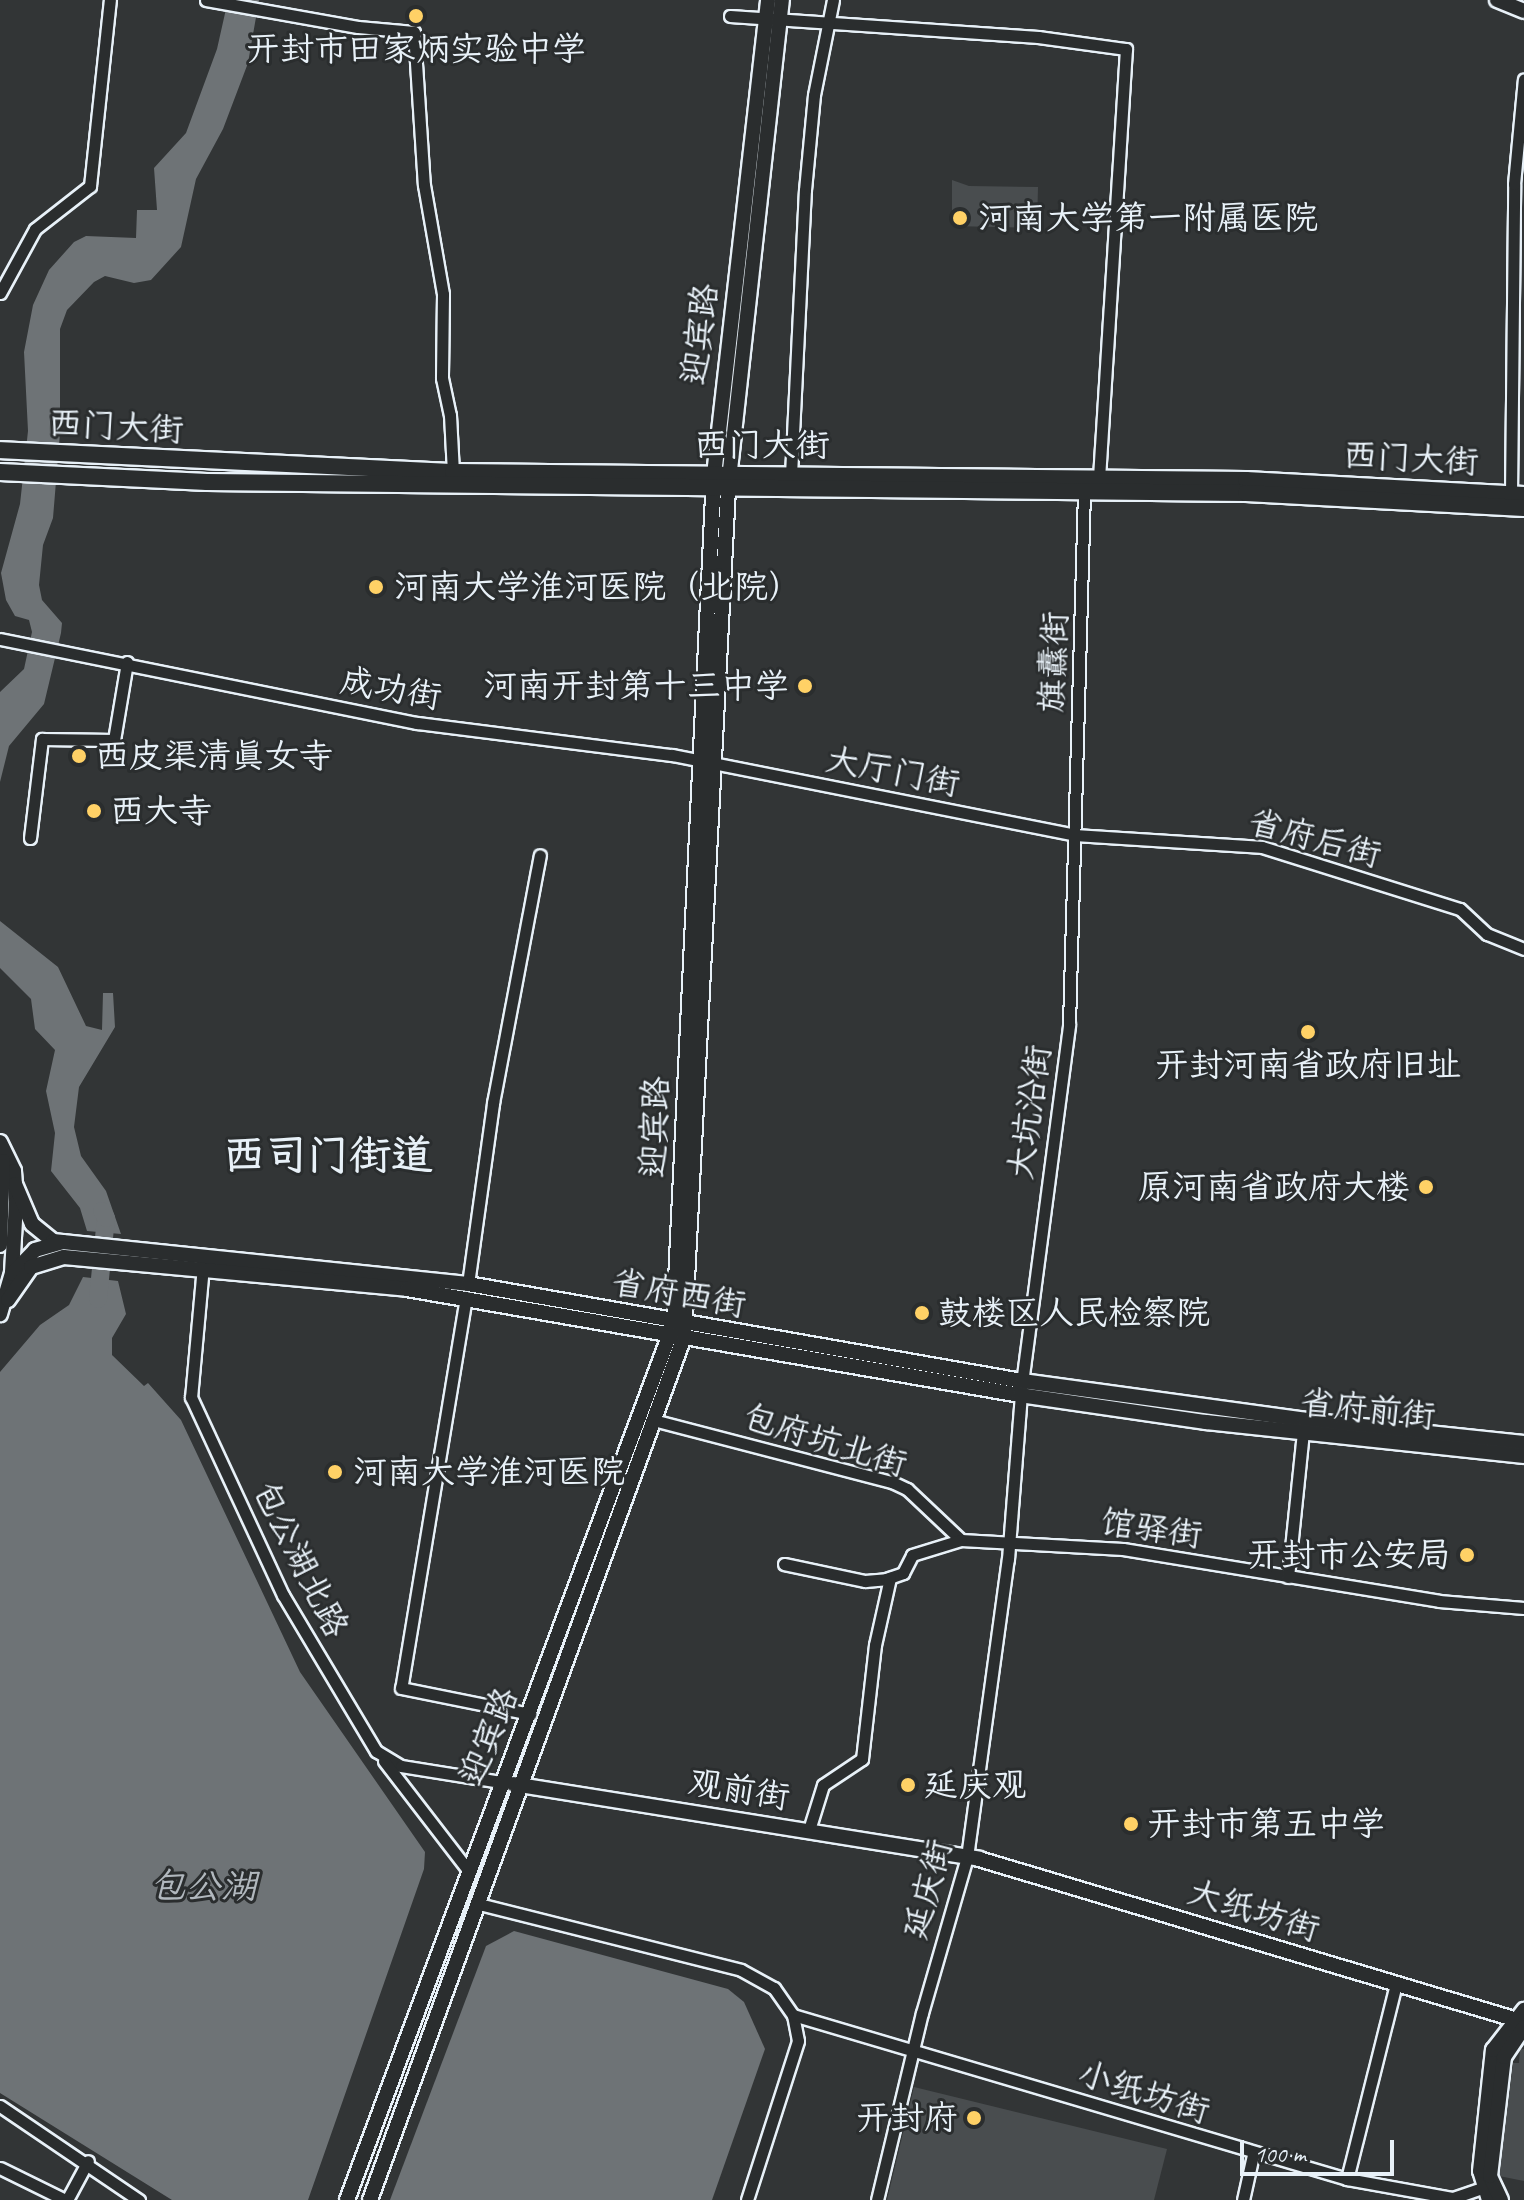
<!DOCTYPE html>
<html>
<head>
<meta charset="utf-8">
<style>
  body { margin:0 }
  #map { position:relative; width:1524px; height:2200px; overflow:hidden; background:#323536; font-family:Caveat,"LXGW WenKai TC",sans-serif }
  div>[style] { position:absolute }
  .green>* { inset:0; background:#494d4f }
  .water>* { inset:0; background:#6e7376 }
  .river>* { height:18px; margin:-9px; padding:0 9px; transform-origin:9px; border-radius:9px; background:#6e7376 }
  .roads { filter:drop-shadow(2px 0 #e8f1f8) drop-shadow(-2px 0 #e8f1f8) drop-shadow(0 2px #e8f1f8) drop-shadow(0 -2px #e8f1f8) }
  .street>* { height:11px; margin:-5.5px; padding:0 5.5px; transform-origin:5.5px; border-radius:5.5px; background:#2a2d2e }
  .secondary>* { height:14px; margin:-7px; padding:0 7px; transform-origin:7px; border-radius:7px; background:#2a2d2e }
  .primary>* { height:16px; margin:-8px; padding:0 8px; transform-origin:8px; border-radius:8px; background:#2a2d2e }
  .dots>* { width:22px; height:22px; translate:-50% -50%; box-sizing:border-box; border:4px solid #2a2d2e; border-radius:50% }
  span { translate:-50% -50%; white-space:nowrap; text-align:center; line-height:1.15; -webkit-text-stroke:6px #2a2d2e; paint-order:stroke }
  .poi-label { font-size:34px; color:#e8f1f8 }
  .left { translate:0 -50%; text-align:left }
  .right { translate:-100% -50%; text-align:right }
  .street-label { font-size:34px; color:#e8f1f8 }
  .water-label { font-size:36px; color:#b1b8be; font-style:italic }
  .district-label { font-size:42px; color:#e8f1f8; font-weight:700 }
  .scale { position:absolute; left:1240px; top:2140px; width:154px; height:36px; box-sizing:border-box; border:4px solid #e8f1f8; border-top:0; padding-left:10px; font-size:24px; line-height:28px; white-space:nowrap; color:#e8f1f8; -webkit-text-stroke:6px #2a2d2e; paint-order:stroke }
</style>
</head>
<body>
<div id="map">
  <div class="green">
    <i style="clip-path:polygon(952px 180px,969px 186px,1038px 187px,1037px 228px,952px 226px)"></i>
    <i style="clip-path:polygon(1520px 2049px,1524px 2049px,1524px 2181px,1499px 2176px,1513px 2063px,1519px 2063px)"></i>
    <i style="clip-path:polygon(914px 2087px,1167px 2149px,1154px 2200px,887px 2200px)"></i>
  </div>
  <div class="water">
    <i style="clip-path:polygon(228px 0,259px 0,248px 63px,223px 129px,196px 179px,181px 247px,151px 280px,134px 283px,105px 276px,94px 282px,67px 310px,60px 329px,60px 433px,53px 518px,43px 545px,39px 585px,42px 600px,62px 623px,61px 633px,44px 704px,9px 746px,0 782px,0 692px,24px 669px,32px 632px,29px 620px,15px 616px,6px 600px,1px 573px,20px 504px,28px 431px,24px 352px,33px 305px,49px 270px,74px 242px,86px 236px,136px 238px,137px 210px,157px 210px,154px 168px,186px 133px,217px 49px)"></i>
    <i style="clip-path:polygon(0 921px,58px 967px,86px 1026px,102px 1030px,103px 993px,113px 993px,115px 1027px,79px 1087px,74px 1127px,81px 1156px,106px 1191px,121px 1234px,87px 1231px,80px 1208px,51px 1171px,55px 1133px,46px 1091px,55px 1050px,35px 1029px,31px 999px,0 968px)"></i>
    <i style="clip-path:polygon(83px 1277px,118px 1281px,126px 1314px,112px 1338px,112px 1355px,144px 1386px,148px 1383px,181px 1420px,300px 1672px,425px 1852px,424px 1869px,308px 2200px,172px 2200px,0 2093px,0 1372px,40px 1325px,69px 1305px)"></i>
    <i style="clip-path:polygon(514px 1931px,728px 1989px,744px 2002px,765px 2049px,712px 2200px,390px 2200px,486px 1946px)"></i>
  </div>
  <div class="river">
    <i style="left:98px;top:1299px;width:81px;rotate:-84.4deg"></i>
    <i style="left:106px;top:1218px;width:8px;rotate:-120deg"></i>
  </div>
  <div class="roads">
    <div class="street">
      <i style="left:206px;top:0;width:154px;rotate:10.1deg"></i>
      <i style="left:358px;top:27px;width:56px;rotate:5.1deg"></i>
      <i style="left:414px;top:32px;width:153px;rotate:86.3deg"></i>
      <i style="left:424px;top:185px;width:111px;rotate:80.1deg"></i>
      <i style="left:443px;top:294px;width:84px;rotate:90.7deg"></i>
      <i style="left:442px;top:378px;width:38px;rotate:78deg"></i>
      <i style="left:450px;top:415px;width:57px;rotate:87deg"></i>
      <i style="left:730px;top:16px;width:309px;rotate:3.9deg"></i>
      <i style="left:1038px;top:37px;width:89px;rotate:7.8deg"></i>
      <i style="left:1126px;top:49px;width:430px;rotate:93.6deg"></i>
      <i style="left:0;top:293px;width:73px;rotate:-61.3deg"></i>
      <i style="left:35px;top:229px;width:70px;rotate:-38deg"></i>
      <i style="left:90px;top:186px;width:187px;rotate:-83.9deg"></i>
      <i style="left:791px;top:475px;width:285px;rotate:-87.2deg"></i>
      <i style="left:805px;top:190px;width:95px;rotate:-84.6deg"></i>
      <i style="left:814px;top:95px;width:97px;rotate:-78.7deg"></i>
      <i style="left:1511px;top:494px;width:310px;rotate:-89.4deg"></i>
      <i style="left:1514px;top:184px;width:105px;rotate:-84.6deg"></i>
      <i style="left:0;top:639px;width:425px;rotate:11.4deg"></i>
      <i style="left:417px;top:723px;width:257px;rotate:7.2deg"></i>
      <i style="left:672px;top:755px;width:412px;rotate:11.2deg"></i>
      <i style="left:1076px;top:835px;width:186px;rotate:3.7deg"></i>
      <i style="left:1262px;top:847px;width:207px;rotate:17.4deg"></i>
      <i style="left:1460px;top:909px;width:37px;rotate:43deg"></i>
      <i style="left:1487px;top:934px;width:40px;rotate:22deg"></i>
      <i style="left:30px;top:838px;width:100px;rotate:-83.1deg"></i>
      <i style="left:42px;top:739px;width:72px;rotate:0.8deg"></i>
      <i style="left:114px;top:740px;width:79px;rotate:-80.5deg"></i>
      <i style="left:203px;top:1266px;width:132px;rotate:95.2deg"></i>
      <i style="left:191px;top:1397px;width:218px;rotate:65.1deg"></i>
      <i style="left:283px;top:1595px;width:182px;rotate:59.2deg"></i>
      <i style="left:376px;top:1751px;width:29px;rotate:31deg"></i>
      <i style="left:401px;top:1766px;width:101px;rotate:9.1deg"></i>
      <i style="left:468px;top:1284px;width:183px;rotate:-82.1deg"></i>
      <i style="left:493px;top:1103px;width:252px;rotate:-79.3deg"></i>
      <i style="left:466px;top:1297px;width:396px;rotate:99.4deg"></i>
      <i style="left:401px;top:1688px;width:132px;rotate:11.4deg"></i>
      <i style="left:657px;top:1421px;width:243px;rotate:14.6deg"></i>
      <i style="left:892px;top:1482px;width:17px;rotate:25deg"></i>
      <i style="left:907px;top:1489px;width:74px;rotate:43.4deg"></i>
      <i style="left:961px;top:1540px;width:162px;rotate:3.2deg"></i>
      <i style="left:1123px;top:1549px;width:320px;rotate:9.3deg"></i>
      <i style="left:1439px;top:1601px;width:85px;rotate:4.7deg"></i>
      <i style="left:784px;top:1564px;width:83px;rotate:11.9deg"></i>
      <i style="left:865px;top:1581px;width:21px;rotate:-5deg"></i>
      <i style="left:886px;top:1579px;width:18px;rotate:-19deg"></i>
      <i style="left:903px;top:1573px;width:20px;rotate:-63deg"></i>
      <i style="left:912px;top:1555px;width:51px;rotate:-17deg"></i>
      <i style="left:1288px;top:1577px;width:145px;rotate:-84.1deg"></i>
      <i style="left:384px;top:1761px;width:138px;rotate:52.4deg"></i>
      <i style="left:809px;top:1830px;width:47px;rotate:-72.7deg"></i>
      <i style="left:823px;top:1785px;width:47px;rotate:-33.7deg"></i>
      <i style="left:862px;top:1759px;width:115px;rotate:-83.5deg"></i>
      <i style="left:875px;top:1645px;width:69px;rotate:-77.4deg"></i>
      <i style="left:479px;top:1904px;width:270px;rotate:14.1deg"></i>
      <i style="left:741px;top:1970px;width:38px;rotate:29deg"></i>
      <i style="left:774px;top:1988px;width:33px;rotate:55deg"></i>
      <i style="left:793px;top:2015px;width:26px;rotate:79deg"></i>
      <i style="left:798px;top:2041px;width:167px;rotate:107.8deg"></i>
      <i style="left:793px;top:2015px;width:578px;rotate:16.49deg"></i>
      <i style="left:1347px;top:2179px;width:108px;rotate:10.2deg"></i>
      <i style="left:1453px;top:2198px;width:31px;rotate:-19deg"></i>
      <i style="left:0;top:2106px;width:168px;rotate:34.1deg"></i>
      <i style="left:0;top:2168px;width:72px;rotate:26.2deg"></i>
      <i style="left:1347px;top:2179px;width:201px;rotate:-75.9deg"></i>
      <i style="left:67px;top:2200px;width:44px;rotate:-61.7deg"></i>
      <i style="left:877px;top:2200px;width:192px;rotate:-76.5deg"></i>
      <i style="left:922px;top:2013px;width:162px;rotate:-73.9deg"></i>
      <i style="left:967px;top:1857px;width:301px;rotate:-82.2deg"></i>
      <i style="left:1008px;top:1559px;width:177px;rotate:-85.5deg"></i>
      <i style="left:1022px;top:1383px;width:361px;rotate:-82.5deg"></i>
      <i style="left:1069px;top:1025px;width:533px;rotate:-88.39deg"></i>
      <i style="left:1243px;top:2200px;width:46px;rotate:-77.5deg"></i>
    </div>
    <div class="secondary">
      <i style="left:1497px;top:0;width:29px;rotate:22deg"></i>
      <i style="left:0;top:1142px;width:32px;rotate:64deg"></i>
      <i style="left:14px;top:1171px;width:32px;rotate:86deg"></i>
      <i style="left:16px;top:1203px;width:70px;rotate:93.3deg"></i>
      <i style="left:12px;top:1273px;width:43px;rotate:106.3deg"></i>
      <i style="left:15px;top:1184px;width:43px;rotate:67deg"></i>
      <i style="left:32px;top:1224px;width:27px;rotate:39deg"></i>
      <i style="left:53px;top:1241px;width:417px;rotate:5.9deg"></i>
      <i style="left:468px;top:1284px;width:562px;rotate:9.93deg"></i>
      <i style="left:1022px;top:1381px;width:286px;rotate:7.8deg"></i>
      <i style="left:1305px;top:1420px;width:220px;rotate:6deg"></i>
      <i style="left:0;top:1245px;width:84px;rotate:-88deg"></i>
      <i style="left:12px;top:1274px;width:33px;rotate:-46deg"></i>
      <i style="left:35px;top:1250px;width:29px;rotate:-16deg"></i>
      <i style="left:8px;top:1300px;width:40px;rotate:-55.1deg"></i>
      <i style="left:31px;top:1267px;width:34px;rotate:-17deg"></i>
      <i style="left:64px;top:1257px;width:344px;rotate:5.3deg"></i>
      <i style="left:407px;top:1289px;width:622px;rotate:9.81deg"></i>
      <i style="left:1020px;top:1395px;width:188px;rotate:8.3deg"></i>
      <i style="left:1206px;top:1422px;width:320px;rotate:6.1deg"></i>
      <i style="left:513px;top:1784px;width:472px;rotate:9.1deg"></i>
      <i style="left:979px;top:1859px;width:569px;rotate:16.65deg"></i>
      <i style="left:347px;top:2200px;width:936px;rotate:-69.55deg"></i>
      <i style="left:674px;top:1323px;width:849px;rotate:-87.3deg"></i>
      <i style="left:714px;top:475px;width:478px;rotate:-83.5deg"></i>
      <i style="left:370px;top:2200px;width:918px;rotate:-70.01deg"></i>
      <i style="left:684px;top:1337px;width:850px;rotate:-87.03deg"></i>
      <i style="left:728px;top:488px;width:491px;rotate:-83.7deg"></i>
      <i style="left:1489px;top:2200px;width:30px;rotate:-107deg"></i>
      <i style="left:1480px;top:2171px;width:122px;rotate:-83.9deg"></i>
      <i style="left:1493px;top:2050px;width:51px;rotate:-52.2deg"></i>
      <i style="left:1501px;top:2200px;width:26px;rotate:-115deg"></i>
      <i style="left:1490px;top:2176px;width:120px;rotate:-83.3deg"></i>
      <i style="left:1504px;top:2057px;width:36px;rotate:-56deg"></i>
    </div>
    <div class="primary">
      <i style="left:0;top:450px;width:454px;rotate:2.8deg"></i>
      <i style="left:453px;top:472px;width:793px;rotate:0.58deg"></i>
      <i style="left:1246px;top:480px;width:278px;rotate:3.1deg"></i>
      <i style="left:0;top:472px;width:207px;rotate:2.8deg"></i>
      <i style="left:207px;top:482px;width:1039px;rotate:0.61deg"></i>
      <i style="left:1246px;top:493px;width:278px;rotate:3.1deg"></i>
    </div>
  </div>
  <div class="dots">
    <i style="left:416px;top:16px;background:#ffd166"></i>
    <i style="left:960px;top:218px;background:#ffd166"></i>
    <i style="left:376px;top:587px;background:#ffd166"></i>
    <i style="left:805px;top:686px;background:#ffd166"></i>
    <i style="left:79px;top:756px;background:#ffd166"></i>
    <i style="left:94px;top:811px;background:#ffd166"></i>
    <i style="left:1308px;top:1032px;background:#ffd166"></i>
    <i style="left:1426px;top:1187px;background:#ffd166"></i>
    <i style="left:922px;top:1313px;background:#ffd166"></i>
    <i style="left:335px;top:1472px;background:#ffd166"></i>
    <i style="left:1467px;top:1555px;background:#ffd166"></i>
    <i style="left:908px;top:1785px;background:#ffd166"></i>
    <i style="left:1131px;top:1824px;background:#ffd166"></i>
    <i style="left:974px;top:2118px;background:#ffd166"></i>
  </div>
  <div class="poi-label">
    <span style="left:416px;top:49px">开封市田家炳实验中学</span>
    <span class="left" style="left:978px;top:218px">河南大学第一附属医院</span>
    <span class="left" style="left:394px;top:587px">河南大学淮河医院（北院）</span>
    <span class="right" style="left:789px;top:686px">河南开封第十三中学</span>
    <span class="left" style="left:95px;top:756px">西皮渠清真女寺</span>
    <span class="left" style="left:110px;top:811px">西大寺</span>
    <span style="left:1308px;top:1065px">开封河南省政府旧址</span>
    <span class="right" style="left:1410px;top:1187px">原河南省政府大楼</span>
    <span class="left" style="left:938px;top:1313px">鼓楼区人民检察院</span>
    <span class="left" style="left:353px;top:1472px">河南大学淮河医院</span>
    <span class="right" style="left:1451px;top:1555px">开封市公安局</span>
    <span class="left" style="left:924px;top:1785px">延庆观</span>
    <span class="left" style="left:1147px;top:1824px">开封市第五中学</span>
    <span class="right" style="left:958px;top:2118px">开封府</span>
  </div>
  <div class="street-label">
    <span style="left:699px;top:334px;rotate:-83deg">迎宾路</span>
    <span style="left:116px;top:426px;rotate:3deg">西门大街</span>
    <span style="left:762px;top:445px">西门大街</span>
    <span style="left:1411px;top:458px;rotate:3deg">西门大街</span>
    <span style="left:1053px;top:662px;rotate:-88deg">旗纛街</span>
    <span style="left:391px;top:688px;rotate:10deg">成功街</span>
    <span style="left:893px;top:771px;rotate:11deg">大厅门街</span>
    <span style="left:1315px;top:838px;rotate:15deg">省府后街</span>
    <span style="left:1029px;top:1112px;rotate:-82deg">大坑沿街</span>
    <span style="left:654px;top:1127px;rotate:-88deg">迎宾路</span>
    <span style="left:679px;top:1293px;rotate:10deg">省府西街</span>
    <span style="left:1368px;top:1409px;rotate:6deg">省府前街</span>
    <span style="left:825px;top:1440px;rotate:17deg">包府坑北街</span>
    <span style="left:1152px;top:1528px;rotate:8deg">馆驿街</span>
    <span style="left:301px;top:1559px;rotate:63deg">包公湖北路</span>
    <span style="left:488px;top:1736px;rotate:-68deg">迎宾路</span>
    <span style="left:739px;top:1789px;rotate:9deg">观前街</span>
    <span style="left:927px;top:1889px;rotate:-75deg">延庆街</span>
    <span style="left:1254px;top:1910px;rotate:17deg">大纸坊街</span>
    <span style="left:1144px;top:2092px;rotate:17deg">小纸坊街</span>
  </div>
  <div class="water-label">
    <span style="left:203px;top:1887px">包公湖</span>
  </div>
  <div class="district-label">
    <span style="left:328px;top:1156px">西司门街道</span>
  </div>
  <div class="scale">100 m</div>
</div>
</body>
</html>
